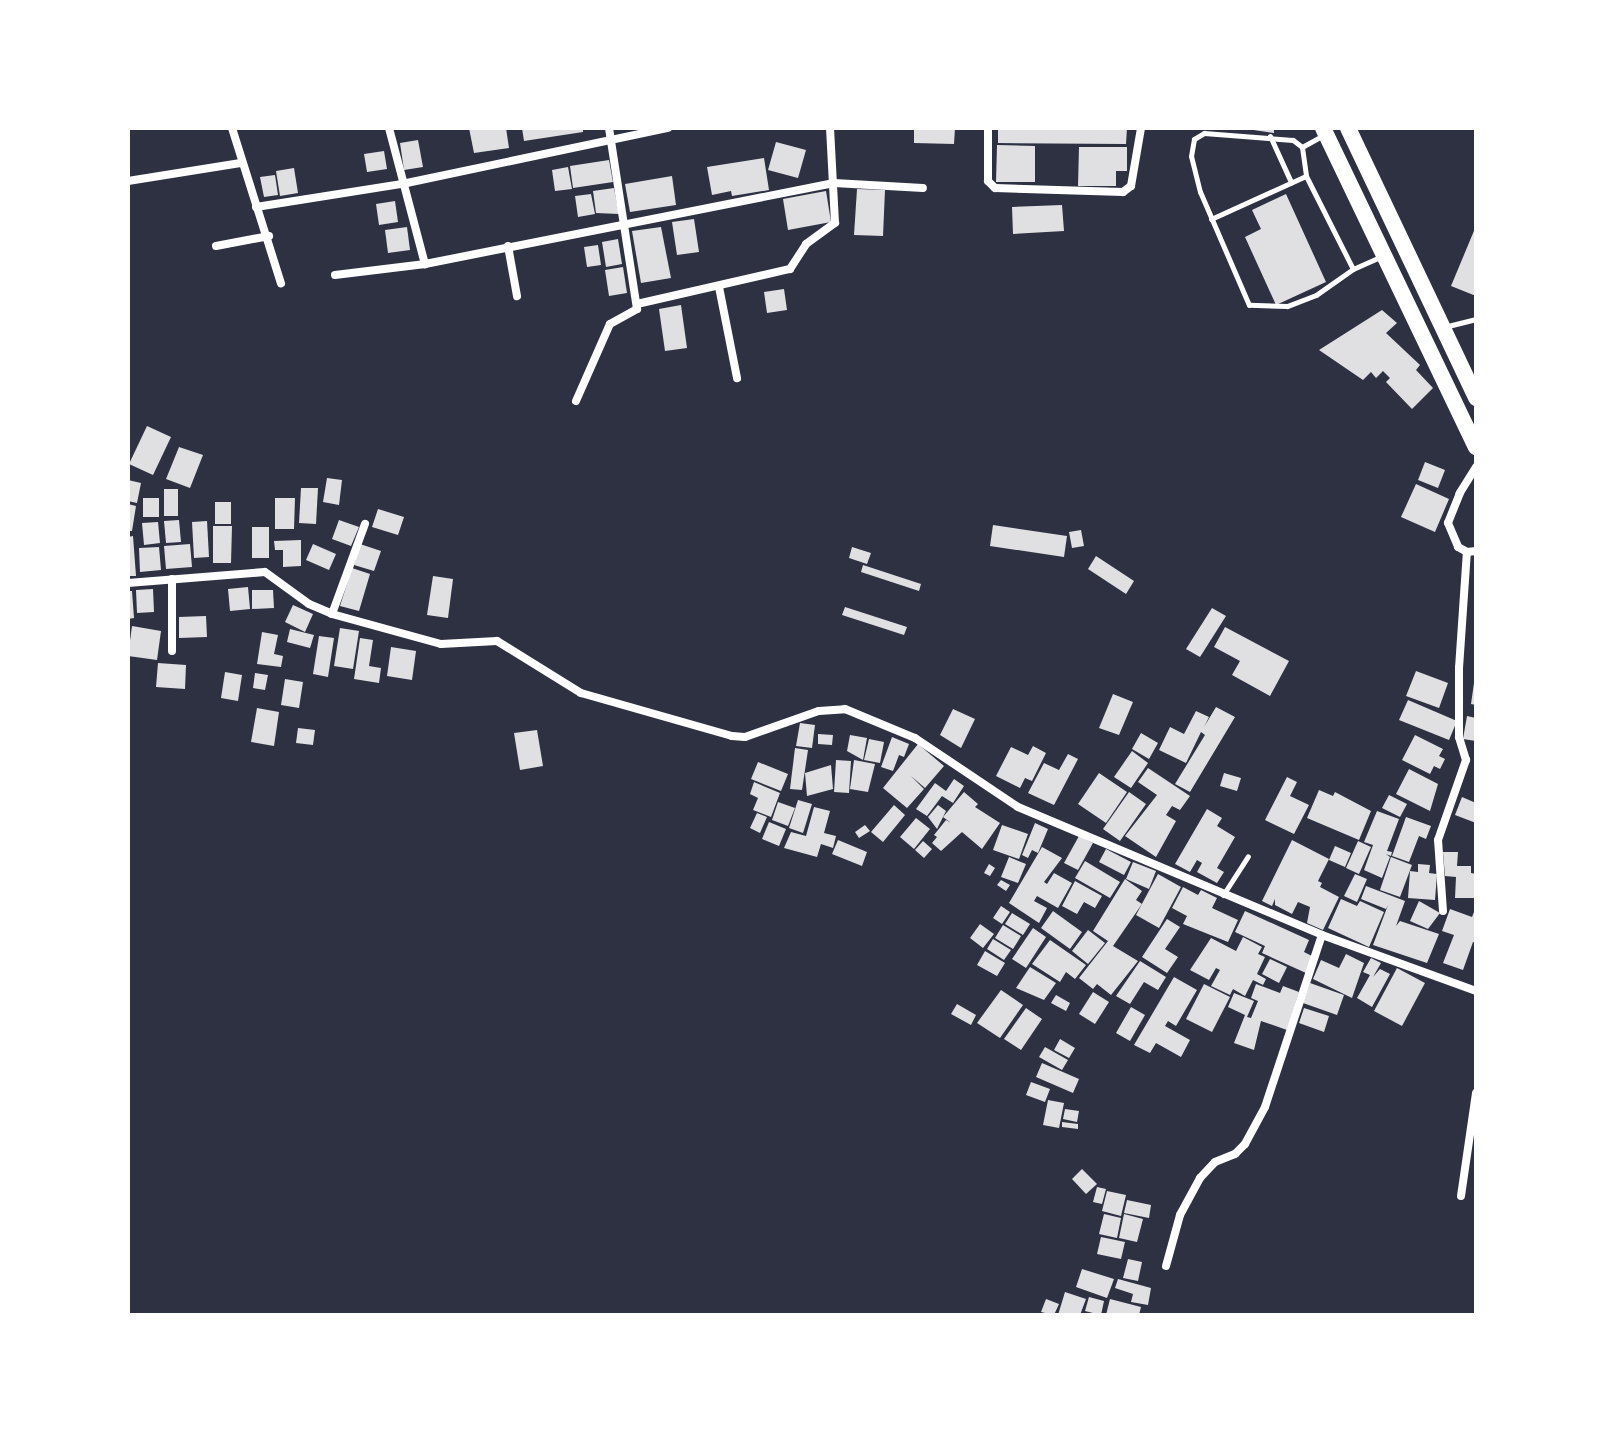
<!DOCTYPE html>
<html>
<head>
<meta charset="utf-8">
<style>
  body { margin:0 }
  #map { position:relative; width:1604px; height:1443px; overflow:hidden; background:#2d3142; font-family:"Fira Sans",sans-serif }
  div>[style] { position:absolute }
  .building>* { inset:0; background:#e0e0e3 }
  .service>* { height:5px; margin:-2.5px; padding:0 2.5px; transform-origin:2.5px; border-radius:2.5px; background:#fff }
  .minor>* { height:8px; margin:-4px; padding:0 4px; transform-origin:4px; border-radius:4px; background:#fff }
  .primary>* { height:16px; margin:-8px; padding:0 8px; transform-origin:8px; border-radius:8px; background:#fff }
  span { translate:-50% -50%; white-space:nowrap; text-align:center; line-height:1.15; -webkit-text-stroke:8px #fff; paint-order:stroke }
  .frame { position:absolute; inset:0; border:130px solid #fff; pointer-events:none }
</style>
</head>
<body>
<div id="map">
  <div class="building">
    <i style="clip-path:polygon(469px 128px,506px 128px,509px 148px,474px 153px)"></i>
    <i style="clip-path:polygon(522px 128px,583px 128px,583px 132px,524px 141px)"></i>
    <i style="clip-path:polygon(914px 128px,955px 128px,954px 144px,914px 143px)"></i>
    <i style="clip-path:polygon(998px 128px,1127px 128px,1126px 144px,998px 143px)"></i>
    <i style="clip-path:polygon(1240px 128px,1274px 128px,1274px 133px)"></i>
    <i style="clip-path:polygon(418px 140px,423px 167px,404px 170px,400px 143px)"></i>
    <i style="clip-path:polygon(776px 142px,806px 150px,798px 178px,768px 170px)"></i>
    <i style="clip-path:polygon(997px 145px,1035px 146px,1035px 182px,996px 182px)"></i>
    <i style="clip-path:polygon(1079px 147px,1127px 147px,1127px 171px,1116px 171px,1116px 186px,1078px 186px)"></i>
    <i style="clip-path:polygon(384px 151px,387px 169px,367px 172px,364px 154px)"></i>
    <i style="clip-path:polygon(764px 158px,769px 190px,732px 196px,731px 191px,712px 195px,707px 167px)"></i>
    <i style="clip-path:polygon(609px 160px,613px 182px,573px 188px,570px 166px)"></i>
    <i style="clip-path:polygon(568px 167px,572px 189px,555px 191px,552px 170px)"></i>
    <i style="clip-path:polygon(294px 168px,298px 193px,280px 196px,276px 171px)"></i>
    <i style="clip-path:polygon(275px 175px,278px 195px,264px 197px,260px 177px)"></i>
    <i style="clip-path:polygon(672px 176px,676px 205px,630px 212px,625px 184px)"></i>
    <i style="clip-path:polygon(614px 188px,619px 214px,596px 213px,593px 191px)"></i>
    <i style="clip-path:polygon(857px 189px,885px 190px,883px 236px,854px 235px)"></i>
    <i style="clip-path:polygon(826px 191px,831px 222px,788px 230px,783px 199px)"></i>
    <i style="clip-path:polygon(591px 194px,595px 214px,578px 217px,575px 196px)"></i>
    <i style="clip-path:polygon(1286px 194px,1326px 282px,1276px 305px,1245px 237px,1261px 229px,1252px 210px)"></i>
    <i style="clip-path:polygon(395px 201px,398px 222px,379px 225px,376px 204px)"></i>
    <i style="clip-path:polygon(1062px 205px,1064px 231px,1013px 234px,1012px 207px)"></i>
    <i style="clip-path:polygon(694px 219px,699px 252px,677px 255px,672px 222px)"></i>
    <i style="clip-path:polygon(1476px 226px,1476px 296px,1451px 286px)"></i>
    <i style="clip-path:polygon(407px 227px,410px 250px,388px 253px,385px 230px)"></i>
    <i style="clip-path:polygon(661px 227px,671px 278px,641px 283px,632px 231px)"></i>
    <i style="clip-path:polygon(618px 239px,622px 264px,606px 267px,602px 242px)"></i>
    <i style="clip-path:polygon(598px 245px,601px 265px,587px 267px,584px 247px)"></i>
    <i style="clip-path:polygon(623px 267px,627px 293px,609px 296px,605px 270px)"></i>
    <i style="clip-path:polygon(784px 289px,787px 310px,767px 313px,764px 292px)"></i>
    <i style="clip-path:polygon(681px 305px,687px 348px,665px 351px,659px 309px)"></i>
    <i style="clip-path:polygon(1382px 310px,1397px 323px,1386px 333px,1420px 365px,1416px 370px,1433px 388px,1412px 409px,1386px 382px,1390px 378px,1383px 371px,1376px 378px,1371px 372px,1363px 380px,1319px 350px)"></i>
    <i style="clip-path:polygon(147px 426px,171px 437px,153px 475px,129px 464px)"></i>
    <i style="clip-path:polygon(179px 447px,203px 455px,190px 488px,166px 479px)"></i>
    <i style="clip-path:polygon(1425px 462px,1445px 470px,1438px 488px,1418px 480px)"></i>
    <i style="clip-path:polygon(327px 478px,342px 480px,339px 505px,323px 502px)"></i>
    <i style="clip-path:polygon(128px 480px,141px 483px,137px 503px,128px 501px)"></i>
    <i style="clip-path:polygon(1416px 484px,1449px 499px,1435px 532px,1401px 517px)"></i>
    <i style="clip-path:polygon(301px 488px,318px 488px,316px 524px,299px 523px)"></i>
    <i style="clip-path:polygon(164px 489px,178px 489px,178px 516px,164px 516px)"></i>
    <i style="clip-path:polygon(143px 498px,159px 498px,159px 517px,143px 517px)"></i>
    <i style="clip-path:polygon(275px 498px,295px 498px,294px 529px,275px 529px)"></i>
    <i style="clip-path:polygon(215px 502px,231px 502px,231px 524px,215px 524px)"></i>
    <i style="clip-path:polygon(128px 504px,136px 506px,132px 531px,128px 531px)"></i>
    <i style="clip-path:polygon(378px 509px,404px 517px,398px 535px,372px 527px)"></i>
    <i style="clip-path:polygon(179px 520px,181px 542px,166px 543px,164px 521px)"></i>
    <i style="clip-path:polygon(339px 520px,359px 527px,351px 546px,332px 539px)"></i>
    <i style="clip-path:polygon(207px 521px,209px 557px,194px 558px,192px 522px)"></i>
    <i style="clip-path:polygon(158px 522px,160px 543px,144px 545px,142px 523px)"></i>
    <i style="clip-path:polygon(993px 525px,1067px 536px,1064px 557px,990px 546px)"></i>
    <i style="clip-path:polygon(213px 526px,232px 526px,231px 563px,213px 563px)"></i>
    <i style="clip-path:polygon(252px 527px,269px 527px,269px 558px,252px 558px)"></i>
    <i style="clip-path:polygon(1081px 530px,1084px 546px,1072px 548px,1069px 532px)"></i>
    <i style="clip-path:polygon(133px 536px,136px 576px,128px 576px,128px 537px)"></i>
    <i style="clip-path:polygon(301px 540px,301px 566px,283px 567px,283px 550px,275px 550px,274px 541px)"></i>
    <i style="clip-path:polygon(190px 544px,192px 567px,166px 569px,164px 546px)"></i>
    <i style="clip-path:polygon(313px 544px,336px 554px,329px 570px,306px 560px)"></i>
    <i style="clip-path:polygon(360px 544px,381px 551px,374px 571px,354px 565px)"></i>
    <i style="clip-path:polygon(159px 547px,161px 570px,140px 572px,139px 548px)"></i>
    <i style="clip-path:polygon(852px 547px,871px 553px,867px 564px,849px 558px)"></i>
    <i style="clip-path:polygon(1096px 556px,1134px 581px,1126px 594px,1088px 569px)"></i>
    <i style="clip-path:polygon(863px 565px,921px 584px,919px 591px,861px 572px)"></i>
    <i style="clip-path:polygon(352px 568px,370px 574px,359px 611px,340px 606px)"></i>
    <i style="clip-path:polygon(433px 576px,453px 579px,448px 618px,427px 615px)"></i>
    <i style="clip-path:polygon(248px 587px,250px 609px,230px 611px,228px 589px)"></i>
    <i style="clip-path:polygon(153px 589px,154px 612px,137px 613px,136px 590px)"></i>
    <i style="clip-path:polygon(252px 590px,273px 590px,274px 608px,252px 609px)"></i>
    <i style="clip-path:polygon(128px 591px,132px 591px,134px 618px,128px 619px)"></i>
    <i style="clip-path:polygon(293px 605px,313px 614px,305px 632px,285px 622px)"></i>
    <i style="clip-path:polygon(845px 607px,907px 627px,904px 635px,842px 615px)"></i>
    <i style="clip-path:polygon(1212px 608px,1226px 616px,1200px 657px,1186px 649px)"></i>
    <i style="clip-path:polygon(206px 616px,207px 637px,179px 638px,179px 617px)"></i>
    <i style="clip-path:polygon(132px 626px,161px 631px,157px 660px,128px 656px)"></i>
    <i style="clip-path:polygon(1225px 627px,1289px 661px,1270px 696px,1232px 675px,1240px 661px,1214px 647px)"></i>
    <i style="clip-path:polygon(340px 628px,359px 631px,353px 669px,334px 666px)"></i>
    <i style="clip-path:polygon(290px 629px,314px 635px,310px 648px,287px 642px)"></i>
    <i style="clip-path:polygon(262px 632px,278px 635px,274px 654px,283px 656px,281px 667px,257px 664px)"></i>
    <i style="clip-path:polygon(319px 636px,334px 638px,328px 677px,313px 674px)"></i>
    <i style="clip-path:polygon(360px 638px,373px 640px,369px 666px,381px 668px,379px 683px,354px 679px)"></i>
    <i style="clip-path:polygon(391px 647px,416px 651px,412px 680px,387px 676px)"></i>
    <i style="clip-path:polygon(158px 663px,186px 665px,185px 689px,156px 687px)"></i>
    <i style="clip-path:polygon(1416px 671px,1448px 683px,1439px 708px,1406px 696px)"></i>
    <i style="clip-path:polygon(225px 672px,242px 675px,238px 701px,221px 698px)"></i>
    <i style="clip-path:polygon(255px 673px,268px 675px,265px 690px,253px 688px)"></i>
    <i style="clip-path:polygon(285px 679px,303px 682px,299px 708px,281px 705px)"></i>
    <i style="clip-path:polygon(1474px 683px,1476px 683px,1476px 705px,1471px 704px)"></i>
    <i style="clip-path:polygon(1113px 694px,1133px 702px,1119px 735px,1099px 728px)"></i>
    <i style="clip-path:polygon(1408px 700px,1457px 721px,1449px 740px,1399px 720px)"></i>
    <i style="clip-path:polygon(1216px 707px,1235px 717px,1190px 792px,1175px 784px,1205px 735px,1201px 732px,1186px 763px,1159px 750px,1170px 727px,1184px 734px,1196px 711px,1209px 717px,1204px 727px)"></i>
    <i style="clip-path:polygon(257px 708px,279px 712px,274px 746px,251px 742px)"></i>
    <i style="clip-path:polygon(953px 709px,975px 719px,961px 748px,940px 735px)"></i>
    <i style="clip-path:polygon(1467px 716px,1476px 718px,1476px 741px,1463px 739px)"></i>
    <i style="clip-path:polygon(800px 723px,815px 725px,812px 748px,796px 746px)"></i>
    <i style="clip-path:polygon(298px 728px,315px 730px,313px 745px,296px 743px)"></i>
    <i style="clip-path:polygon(537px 730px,543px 766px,520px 770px,514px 733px)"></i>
    <i style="clip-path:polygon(1141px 733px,1158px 743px,1149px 759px,1132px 749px)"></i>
    <i style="clip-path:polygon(818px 734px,833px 735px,832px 745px,818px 744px)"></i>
    <i style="clip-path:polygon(850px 735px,867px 738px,863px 760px,847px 751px)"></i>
    <i style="clip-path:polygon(1415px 735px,1443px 749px,1439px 756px,1445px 759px,1440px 769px,1434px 766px,1430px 774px,1402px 760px)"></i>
    <i style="clip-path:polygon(892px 737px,909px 744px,904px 757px,899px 755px,893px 771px,881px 767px)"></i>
    <i style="clip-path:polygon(869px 739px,884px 742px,880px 763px,864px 760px)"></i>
    <i style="clip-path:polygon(918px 744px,944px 766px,925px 788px,911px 776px,924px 789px,907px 808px,883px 788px)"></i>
    <i style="clip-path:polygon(1033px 746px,1046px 753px,1032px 781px,1025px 778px,1020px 788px,996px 776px,1011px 747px,1028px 755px)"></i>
    <i style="clip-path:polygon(795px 748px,808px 750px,802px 790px,790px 789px)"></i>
    <i style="clip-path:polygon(1132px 751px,1148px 763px,1131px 788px,1114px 777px)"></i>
    <i style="clip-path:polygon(1068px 754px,1078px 759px,1054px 805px,1028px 793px,1044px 763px,1059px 770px)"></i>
    <i style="clip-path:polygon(836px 760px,851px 761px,849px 793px,834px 792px)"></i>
    <i style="clip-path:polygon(854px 760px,875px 764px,868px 792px,850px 789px)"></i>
    <i style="clip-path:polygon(758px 762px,788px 774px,781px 791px,751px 779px)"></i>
    <i style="clip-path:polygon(831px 765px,833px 789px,807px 796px,805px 773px)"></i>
    <i style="clip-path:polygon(1148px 768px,1190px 796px,1180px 810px,1172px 806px,1166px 815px,1176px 821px,1156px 857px,1125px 836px,1157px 795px,1138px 782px)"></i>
    <i style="clip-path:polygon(1409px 769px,1438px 784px,1430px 811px,1396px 794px)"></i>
    <i style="clip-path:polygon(1099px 773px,1127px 792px,1106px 823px,1078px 804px)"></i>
    <i style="clip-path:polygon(1224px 773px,1241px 778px,1237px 791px,1220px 786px)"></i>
    <i style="clip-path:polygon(1287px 777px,1297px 782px,1290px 796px,1309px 805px,1294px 834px,1265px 820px)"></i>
    <i style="clip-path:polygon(954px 779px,964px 786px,953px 803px,942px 796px,927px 816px,916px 809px,935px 783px,946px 791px)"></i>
    <i style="clip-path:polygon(754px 782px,780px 793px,771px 817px,753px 810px,758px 798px,750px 794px)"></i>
    <i style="clip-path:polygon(1319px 790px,1333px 796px,1335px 792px,1371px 811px,1359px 840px,1307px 818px)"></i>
    <i style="clip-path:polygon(964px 792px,978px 804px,975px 807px,1000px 823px,982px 849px,962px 832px,941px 851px,932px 843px,937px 837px,934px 835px,946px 820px,951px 823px,943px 817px)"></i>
    <i style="clip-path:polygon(1129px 792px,1146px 804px,1120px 841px,1103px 829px)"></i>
    <i style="clip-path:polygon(1389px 795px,1407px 804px,1400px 817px,1382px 808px)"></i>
    <i style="clip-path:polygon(1462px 797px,1476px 803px,1476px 823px,1455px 815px)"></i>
    <i style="clip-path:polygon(798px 800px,812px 804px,803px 833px,789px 828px)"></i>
    <i style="clip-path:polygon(778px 802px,795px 808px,788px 826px,772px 820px)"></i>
    <i style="clip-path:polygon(894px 805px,905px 815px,883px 842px,871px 832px)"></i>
    <i style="clip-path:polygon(938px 805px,946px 811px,937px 829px,928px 817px)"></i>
    <i style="clip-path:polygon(814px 807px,830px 811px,824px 833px,836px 836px,833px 848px,821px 844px,817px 857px,784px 848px,791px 832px,806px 836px)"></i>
    <i style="clip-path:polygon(1207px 809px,1222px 818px,1217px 826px,1235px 837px,1217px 868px,1224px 872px,1217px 883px,1197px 872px,1202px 863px,1197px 860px,1190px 872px,1175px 864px)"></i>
    <i style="clip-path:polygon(1377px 811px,1399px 819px,1387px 851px,1392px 852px,1391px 856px,1386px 854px,1390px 857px,1382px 878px,1364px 870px,1373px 845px,1364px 842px)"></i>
    <i style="clip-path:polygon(757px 813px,767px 817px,760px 833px,750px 828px)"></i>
    <i style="clip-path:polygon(1406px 817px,1431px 826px,1426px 839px,1419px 836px,1409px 862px,1392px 856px)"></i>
    <i style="clip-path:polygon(916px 818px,930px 829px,914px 849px,900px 837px)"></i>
    <i style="clip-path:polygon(769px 822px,786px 829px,779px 846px,762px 839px)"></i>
    <i style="clip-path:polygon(1035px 823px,1048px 829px,1038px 853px,1032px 850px,1028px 858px,1022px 855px)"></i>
    <i style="clip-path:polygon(865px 825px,870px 831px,859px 838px,855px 832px)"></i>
    <i style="clip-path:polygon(1002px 825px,1028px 834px,1019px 859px,993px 850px)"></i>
    <i style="clip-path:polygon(1079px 836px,1093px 843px,1078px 870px,1064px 863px)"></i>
    <i style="clip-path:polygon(838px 840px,867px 852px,862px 866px,832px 854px)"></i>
    <i style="clip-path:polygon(1292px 840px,1329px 859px,1318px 881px,1322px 883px,1320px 887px,1339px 897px,1323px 930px,1307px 923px,1310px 907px,1298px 902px,1292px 914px,1275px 905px,1275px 899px,1272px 906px,1262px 901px)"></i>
    <i style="clip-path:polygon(923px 841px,932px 849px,924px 858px,915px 850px)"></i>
    <i style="clip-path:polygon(1358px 841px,1371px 847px,1359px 874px,1346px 868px)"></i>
    <i style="clip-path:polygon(1335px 846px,1351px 853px,1345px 867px,1329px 860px)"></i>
    <i style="clip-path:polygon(1042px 847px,1062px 858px,1044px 882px,1047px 884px,1054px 873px,1072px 883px,1058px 908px,1037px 896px,1034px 901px,1047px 908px,1039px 923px,1009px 903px)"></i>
    <i style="clip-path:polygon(1106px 849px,1131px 862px,1124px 875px,1099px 862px)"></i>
    <i style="clip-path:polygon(1443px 852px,1458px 852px,1457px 866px,1471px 866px,1471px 873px,1476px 874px,1475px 898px,1455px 898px,1456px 877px,1445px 876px)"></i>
    <i style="clip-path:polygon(1009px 857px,1026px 864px,1018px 883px,1001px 877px)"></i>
    <i style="clip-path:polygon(1391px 857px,1412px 865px,1400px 897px,1380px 890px)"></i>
    <i style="clip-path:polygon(1085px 861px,1120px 882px,1110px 898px,1075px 878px)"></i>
    <i style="clip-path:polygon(1133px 862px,1156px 871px,1149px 889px,1126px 879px)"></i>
    <i style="clip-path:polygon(989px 864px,995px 868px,990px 876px,984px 873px)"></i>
    <i style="clip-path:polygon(1418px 864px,1430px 865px,1429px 873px,1437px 874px,1435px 900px,1408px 898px,1410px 871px,1418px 872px)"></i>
    <i style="clip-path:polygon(1158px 874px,1181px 887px,1159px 928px,1136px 915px)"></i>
    <i style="clip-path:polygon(1355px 874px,1367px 879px,1357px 902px,1344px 896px)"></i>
    <i style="clip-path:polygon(1125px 879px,1142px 891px,1136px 900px,1142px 904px,1113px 946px,1138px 961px,1111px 995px,1097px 984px,1093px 989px,1079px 978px,1108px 941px,1093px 931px)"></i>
    <i style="clip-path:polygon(1001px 880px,1010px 885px,1006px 891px,997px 885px)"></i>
    <i style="clip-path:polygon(1075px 881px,1102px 896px,1095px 908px,1084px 902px,1077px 914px,1062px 906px)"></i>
    <i style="clip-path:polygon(1366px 886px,1405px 901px,1396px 926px,1400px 921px,1439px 934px,1427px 963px,1373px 945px,1388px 905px,1386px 909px,1361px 899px)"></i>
    <i style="clip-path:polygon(1183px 887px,1198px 895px,1201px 890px,1217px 898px,1212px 908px,1238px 920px,1228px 942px,1183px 924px,1187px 916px,1172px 908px)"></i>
    <i style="clip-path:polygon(1341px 899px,1357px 906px,1360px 901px,1384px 912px,1369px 947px,1328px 928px)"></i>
    <i style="clip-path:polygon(1419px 901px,1440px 913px,1428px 929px,1410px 921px)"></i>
    <i style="clip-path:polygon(1001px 906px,1010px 912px,1002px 924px,993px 918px)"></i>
    <i style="clip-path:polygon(1476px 907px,1476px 943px,1473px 942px,1463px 970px,1443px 963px,1454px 935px,1442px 931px,1450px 909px,1472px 917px)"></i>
    <i style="clip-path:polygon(1053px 911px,1082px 932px,1070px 949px,1041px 928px)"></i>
    <i style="clip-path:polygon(1245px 911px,1309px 940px,1304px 952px,1314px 957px,1306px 973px,1262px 953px,1265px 946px,1235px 932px)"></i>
    <i style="clip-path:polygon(1012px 913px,1030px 924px,1023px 935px,1005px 924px)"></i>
    <i style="clip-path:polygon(1167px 919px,1180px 927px,1165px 949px,1178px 957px,1167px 973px,1142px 957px)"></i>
    <i style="clip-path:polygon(980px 924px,994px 934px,983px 948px,970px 938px)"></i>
    <i style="clip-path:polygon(1003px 925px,1021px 936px,1013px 949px,995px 938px)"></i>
    <i style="clip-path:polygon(1033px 928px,1046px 937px,1026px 968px,1012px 959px)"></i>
    <i style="clip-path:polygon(1088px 930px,1105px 943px,1088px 964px,1072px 951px)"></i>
    <i style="clip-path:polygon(1243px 937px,1262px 947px,1258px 954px,1265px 957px,1257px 974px,1266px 979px,1263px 985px,1253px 980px,1245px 996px,1233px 989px,1230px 995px,1211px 986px,1220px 970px,1216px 968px,1209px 980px,1190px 970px,1211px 938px,1236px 951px)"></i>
    <i style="clip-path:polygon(993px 939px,1011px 950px,1004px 960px,987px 949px)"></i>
    <i style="clip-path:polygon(1050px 940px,1086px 965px,1075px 979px,1066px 972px,1060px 982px,1032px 964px)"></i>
    <i style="clip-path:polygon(985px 951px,1005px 963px,997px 976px,977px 965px)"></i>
    <i style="clip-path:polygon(1346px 954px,1364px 963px,1352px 998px,1313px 979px,1321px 960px,1339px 968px)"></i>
    <i style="clip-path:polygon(1371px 958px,1381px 963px,1373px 977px,1380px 969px,1390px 974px,1372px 1007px,1357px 998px,1370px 975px,1363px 972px)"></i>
    <i style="clip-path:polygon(1270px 959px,1287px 967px,1279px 983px,1262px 974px)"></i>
    <i style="clip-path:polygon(1140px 961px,1166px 977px,1158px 990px,1144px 982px,1130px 1004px,1116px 996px)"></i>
    <i style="clip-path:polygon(1030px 967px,1056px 983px,1044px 1000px,1016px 988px)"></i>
    <i style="clip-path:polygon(1397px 968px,1425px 983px,1402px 1026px,1374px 1011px)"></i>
    <i style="clip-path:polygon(1174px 977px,1197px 990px,1176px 1026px,1168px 1021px,1165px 1026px,1190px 1040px,1181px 1057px,1156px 1043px,1150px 1053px,1134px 1045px)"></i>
    <i style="clip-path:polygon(1310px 983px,1344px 995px,1337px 1015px,1303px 1003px)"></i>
    <i style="clip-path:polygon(1204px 984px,1230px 997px,1212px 1032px,1186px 1019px)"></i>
    <i style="clip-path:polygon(1256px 984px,1280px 993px,1283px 986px,1299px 992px,1287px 1030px,1261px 1021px,1254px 1050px,1234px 1043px,1245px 1015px,1228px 1007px,1234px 993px,1254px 1001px,1247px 1017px,1251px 1018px,1258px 1001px,1251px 998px)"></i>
    <i style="clip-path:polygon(1001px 990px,1023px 1005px,1000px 1038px,977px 1023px)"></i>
    <i style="clip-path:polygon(1093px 992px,1109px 1002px,1095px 1024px,1079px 1014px)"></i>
    <i style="clip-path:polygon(1056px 995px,1070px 1003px,1066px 1011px,1051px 1003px)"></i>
    <i style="clip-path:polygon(957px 1004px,976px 1015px,971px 1025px,951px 1014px)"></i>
    <i style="clip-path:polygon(1131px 1007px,1145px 1015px,1130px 1041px,1116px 1033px)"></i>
    <i style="clip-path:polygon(1026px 1008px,1042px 1019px,1021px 1050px,1004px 1039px)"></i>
    <i style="clip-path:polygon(1304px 1008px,1329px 1016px,1324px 1032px,1299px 1023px)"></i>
    <i style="clip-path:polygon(1060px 1039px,1075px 1048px,1069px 1058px,1054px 1050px)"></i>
    <i style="clip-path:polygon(1045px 1047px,1068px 1060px,1062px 1070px,1039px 1057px)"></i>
    <i style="clip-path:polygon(1042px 1063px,1079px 1079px,1073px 1093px,1036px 1077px)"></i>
    <i style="clip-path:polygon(1031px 1082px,1050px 1089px,1045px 1102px,1026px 1095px)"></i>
    <i style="clip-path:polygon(1048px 1100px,1064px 1103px,1059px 1128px,1043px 1125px)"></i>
    <i style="clip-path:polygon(1065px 1109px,1079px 1111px,1077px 1122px,1063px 1119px)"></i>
    <i style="clip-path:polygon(1062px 1122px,1078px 1124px,1078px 1129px,1062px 1127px)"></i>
    <i style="clip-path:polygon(1082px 1169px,1097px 1184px,1086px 1194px,1072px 1179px)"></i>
    <i style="clip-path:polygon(1097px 1187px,1106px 1189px,1102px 1204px,1093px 1202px)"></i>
    <i style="clip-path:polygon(1107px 1191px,1126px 1195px,1121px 1216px,1102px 1211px)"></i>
    <i style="clip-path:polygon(1127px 1200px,1151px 1205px,1149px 1218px,1124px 1213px)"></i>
    <i style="clip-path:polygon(1104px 1214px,1121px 1218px,1117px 1238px,1099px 1234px)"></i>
    <i style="clip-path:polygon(1124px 1214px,1143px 1219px,1137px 1242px,1119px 1238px)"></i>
    <i style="clip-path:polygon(1101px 1237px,1125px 1242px,1121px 1259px,1097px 1254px)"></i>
    <i style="clip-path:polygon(1128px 1259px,1142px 1262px,1138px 1281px,1123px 1278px)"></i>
    <i style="clip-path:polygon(1082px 1269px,1114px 1279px,1107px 1298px,1076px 1287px)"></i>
    <i style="clip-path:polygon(1118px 1279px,1151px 1288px,1148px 1305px,1131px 1302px,1133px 1294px,1115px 1288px)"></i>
    <i style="clip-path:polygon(1065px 1292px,1086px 1299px,1080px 1315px,1058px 1315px)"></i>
    <i style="clip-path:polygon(1089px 1297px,1104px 1301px,1101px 1315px,1085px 1311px)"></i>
    <i style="clip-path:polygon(1046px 1299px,1059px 1304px,1054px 1315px,1041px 1312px)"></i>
    <i style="clip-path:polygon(1110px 1299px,1141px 1307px,1139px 1315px,1106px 1315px)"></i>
  </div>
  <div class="service">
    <i style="left:1270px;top:136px;width:51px;rotate:65.5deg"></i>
    <i style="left:1302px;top:147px;width:23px;rotate:-29deg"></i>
    <i style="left:1211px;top:219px;width:104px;rotate:-24.4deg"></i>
    <i style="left:1353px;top:269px;width:45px;rotate:144.9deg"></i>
    <i style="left:1316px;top:295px;width:31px;rotate:159deg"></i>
    <i style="left:1287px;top:306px;width:38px;rotate:-178deg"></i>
    <i style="left:1249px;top:305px;width:123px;rotate:-113.4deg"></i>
    <i style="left:1200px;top:192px;width:37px;rotate:-104deg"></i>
    <i style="left:1191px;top:156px;width:17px;rotate:-80deg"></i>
    <i style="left:1194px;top:139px;width:12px;rotate:-31deg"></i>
    <i style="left:1204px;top:133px;width:89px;rotate:4.5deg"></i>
    <i style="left:1293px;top:140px;width:11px;rotate:38deg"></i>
    <i style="left:1302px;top:147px;width:29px;rotate:82deg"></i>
    <i style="left:1306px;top:176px;width:104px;rotate:63.2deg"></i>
    <i style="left:1353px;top:269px;width:32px;rotate:-24deg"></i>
    <i style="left:1444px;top:327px;width:33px;rotate:-14deg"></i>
    <i style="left:1223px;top:895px;width:46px;rotate:-57.3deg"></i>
  </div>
  <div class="minor">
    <i style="left:232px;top:128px;width:163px;rotate:72.5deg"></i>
    <i style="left:389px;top:128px;width:141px;rotate:75.2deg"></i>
    <i style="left:988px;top:128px;width:53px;rotate:90deg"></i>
    <i style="left:988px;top:181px;width:10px;rotate:45deg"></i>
    <i style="left:995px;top:188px;width:128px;rotate:1.8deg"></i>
    <i style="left:1123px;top:192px;width:10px;rotate:-37deg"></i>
    <i style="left:1131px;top:186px;width:59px;rotate:-80.2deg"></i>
    <i style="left:128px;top:181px;width:114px;rotate:-9.1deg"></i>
    <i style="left:256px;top:207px;width:148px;rotate:-9deg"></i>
    <i style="left:402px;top:184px;width:272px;rotate:-11.9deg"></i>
    <i style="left:216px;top:246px;width:54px;rotate:-10.7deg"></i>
    <i style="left:508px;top:246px;width:51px;rotate:79.8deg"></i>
    <i style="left:335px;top:275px;width:91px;rotate:-7deg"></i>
    <i style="left:425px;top:264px;width:417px;rotate:-11.2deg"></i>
    <i style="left:834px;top:183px;width:89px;rotate:3.2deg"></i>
    <i style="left:719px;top:287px;width:93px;rotate:78.8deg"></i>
    <i style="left:637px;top:304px;width:157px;rotate:-12.9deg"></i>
    <i style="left:790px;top:269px;width:30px;rotate:-57deg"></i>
    <i style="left:806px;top:244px;width:36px;rotate:-36deg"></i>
    <i style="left:835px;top:223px;width:95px;rotate:-93deg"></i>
    <i style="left:576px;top:401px;width:84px;rotate:-66.2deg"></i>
    <i style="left:610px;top:324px;width:31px;rotate:-29deg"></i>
    <i style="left:637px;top:309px;width:183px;rotate:-98.8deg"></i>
    <i style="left:1476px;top:467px;width:31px;rotate:122deg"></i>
    <i style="left:1460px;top:493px;width:32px;rotate:112deg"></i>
    <i style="left:1448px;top:523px;width:26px;rotate:67deg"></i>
    <i style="left:1458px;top:547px;width:10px;rotate:29deg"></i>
    <i style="left:1467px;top:552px;width:9px;rotate:-6deg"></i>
    <i style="left:128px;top:583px;width:137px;rotate:-4.6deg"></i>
    <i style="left:265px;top:572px;width:54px;rotate:36deg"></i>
    <i style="left:309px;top:604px;width:25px;rotate:23deg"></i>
    <i style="left:332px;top:614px;width:113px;rotate:15.4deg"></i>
    <i style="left:441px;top:644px;width:56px;rotate:-3.1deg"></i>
    <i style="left:497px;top:641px;width:99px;rotate:31.8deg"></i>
    <i style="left:581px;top:693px;width:157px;rotate:15.9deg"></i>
    <i style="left:732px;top:736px;width:13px;rotate:4deg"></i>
    <i style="left:745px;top:737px;width:78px;rotate:-19.4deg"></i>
    <i style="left:819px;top:711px;width:26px;rotate:-4deg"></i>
    <i style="left:845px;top:709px;width:76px;rotate:22.5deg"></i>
    <i style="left:915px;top:738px;width:124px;rotate:33.8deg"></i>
    <i style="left:1018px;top:807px;width:330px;rotate:22.8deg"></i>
    <i style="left:1322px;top:935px;width:164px;rotate:20deg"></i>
    <i style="left:332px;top:614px;width:96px;rotate:-69.9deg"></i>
    <i style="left:172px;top:651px;width:72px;rotate:-90deg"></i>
    <i style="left:1443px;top:911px;width:71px;rotate:-94deg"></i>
    <i style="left:1438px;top:840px;width:85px;rotate:-70.7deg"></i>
    <i style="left:1466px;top:760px;width:24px;rotate:-107deg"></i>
    <i style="left:1459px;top:737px;width:69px;rotate:-90deg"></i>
    <i style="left:1459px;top:668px;width:116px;rotate:-86.1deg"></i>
    <i style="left:1461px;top:1196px;width:104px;rotate:-81.7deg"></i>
    <i style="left:1166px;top:1266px;width:53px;rotate:-74.6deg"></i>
    <i style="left:1180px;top:1215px;width:42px;rotate:-61.6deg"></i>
    <i style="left:1200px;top:1178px;width:22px;rotate:-47deg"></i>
    <i style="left:1215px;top:1162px;width:22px;rotate:-22deg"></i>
    <i style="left:1235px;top:1154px;width:14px;rotate:-45deg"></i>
    <i style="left:1245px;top:1144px;width:42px;rotate:-61.6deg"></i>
    <i style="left:1265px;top:1107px;width:181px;rotate:-71.7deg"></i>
  </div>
  <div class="primary">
    <i style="left:1323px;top:128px;width:354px;rotate:64.4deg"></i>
    <i style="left:1348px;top:128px;width:299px;rotate:64.6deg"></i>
  </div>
  <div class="frame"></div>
</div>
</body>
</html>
